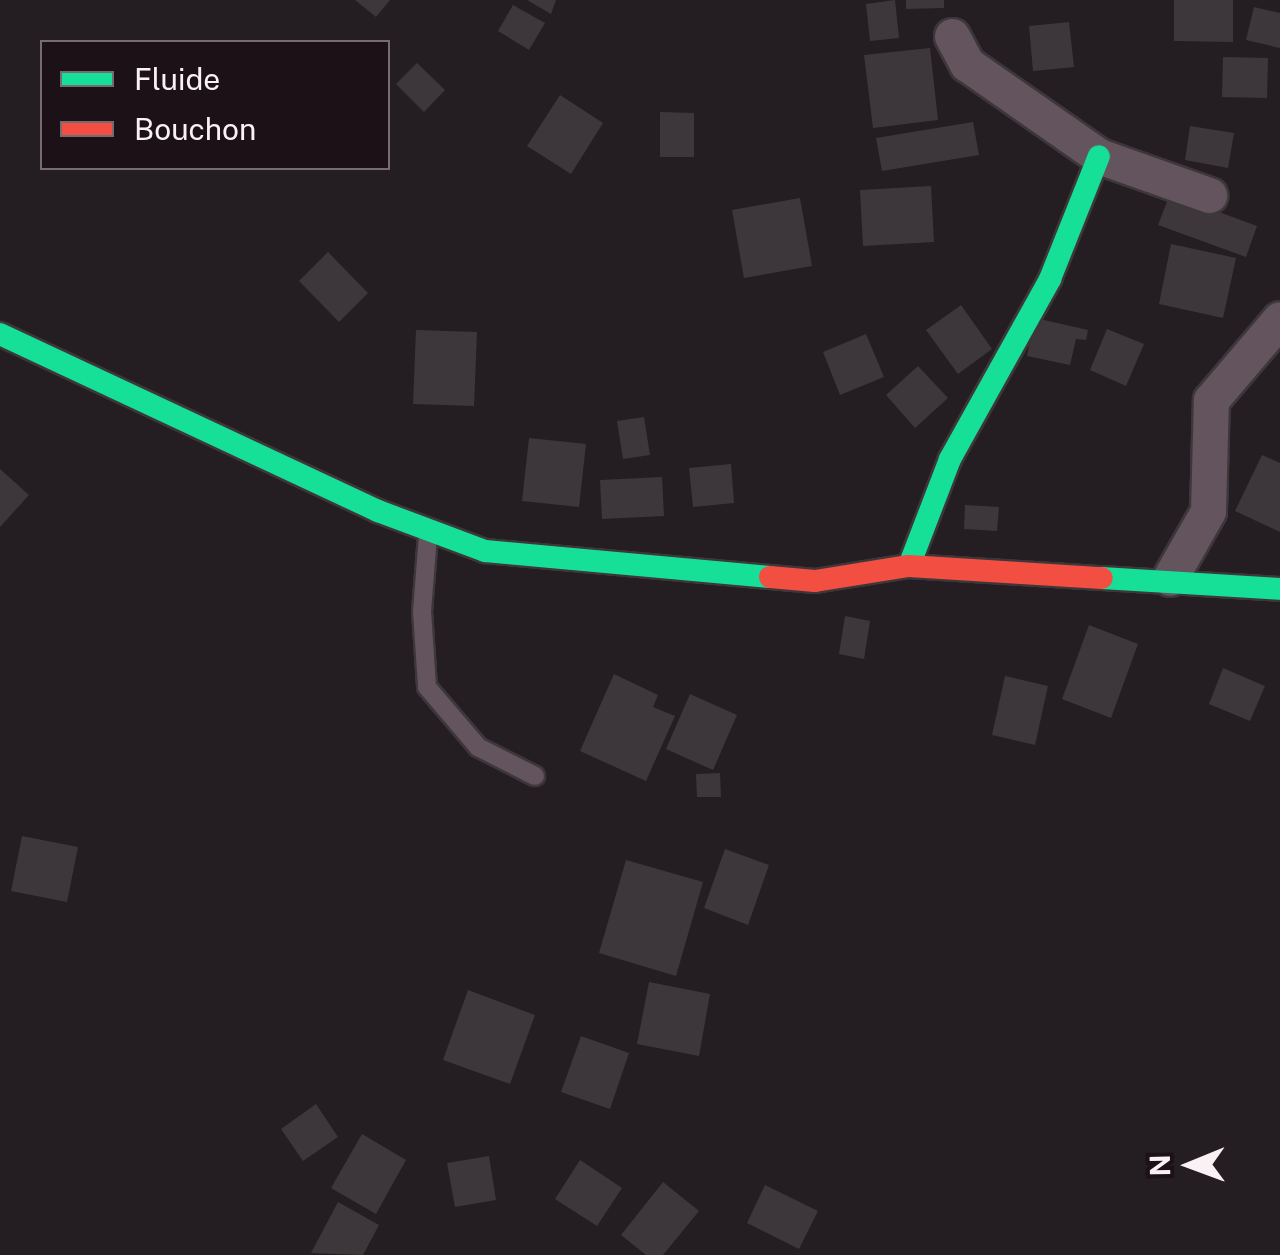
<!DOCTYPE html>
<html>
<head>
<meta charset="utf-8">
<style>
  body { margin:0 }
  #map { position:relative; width:1280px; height:1255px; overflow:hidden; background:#241d21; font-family:"Public Sans",sans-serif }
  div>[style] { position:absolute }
  .building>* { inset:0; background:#3d373b }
  .roads { filter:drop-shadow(2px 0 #3d373a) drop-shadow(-2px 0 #3d373a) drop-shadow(0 2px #3d373a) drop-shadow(0 -2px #3d373a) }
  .lane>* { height:18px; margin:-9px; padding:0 9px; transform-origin:9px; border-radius:9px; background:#64545d }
  .street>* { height:35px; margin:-17.5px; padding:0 17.5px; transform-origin:17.5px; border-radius:17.5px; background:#64545d }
  .fast>* { height:22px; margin:-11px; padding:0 11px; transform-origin:11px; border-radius:11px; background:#16e098 }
  .jam>* { height:22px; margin:-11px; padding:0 11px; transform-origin:11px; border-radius:11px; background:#f24e42 }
  span { translate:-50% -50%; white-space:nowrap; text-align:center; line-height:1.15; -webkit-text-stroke:10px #1d1118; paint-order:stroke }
  .legend { position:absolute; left:40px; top:40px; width:350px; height:130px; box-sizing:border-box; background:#1d1118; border:2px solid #756b70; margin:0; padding:12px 18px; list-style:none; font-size:30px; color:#faf1f5 }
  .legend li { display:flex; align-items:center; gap:20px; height:50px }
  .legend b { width:50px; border:2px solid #756b70 }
  .north { position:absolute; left:1140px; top:1115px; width:100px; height:100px; -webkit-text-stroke:8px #1d1118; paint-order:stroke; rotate:269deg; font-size:28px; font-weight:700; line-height:40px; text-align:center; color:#faf1f5 }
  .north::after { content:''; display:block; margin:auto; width:35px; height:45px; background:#faf1f5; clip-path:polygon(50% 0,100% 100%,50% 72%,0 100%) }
</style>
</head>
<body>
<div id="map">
  <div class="building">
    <i style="clip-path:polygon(355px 0,390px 0,376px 17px)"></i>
    <i style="clip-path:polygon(527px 0,556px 0,551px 14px)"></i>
    <i style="clip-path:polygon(895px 0,899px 38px,870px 41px,866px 4px)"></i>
    <i style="clip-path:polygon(906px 0,944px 0,944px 8px,906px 9px)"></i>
    <i style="clip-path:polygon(1174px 0,1233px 0,1233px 42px,1174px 41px)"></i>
    <i style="clip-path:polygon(513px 5px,545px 23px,529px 50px,498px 31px)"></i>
    <i style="clip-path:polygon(1254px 7px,1280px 13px,1280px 48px,1246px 40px)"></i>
    <i style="clip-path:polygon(1069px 22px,1074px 67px,1033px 71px,1029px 26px)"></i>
    <i style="clip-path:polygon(930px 48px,938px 120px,873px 128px,864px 55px)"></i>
    <i style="clip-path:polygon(1223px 57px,1268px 58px,1267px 98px,1222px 97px)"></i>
    <i style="clip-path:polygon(417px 63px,445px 90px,424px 112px,396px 84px)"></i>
    <i style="clip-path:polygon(560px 95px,603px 123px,571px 174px,527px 146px)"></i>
    <i style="clip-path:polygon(660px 112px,694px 113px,694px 157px,660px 157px)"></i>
    <i style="clip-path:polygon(973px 122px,979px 155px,882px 171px,876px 138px)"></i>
    <i style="clip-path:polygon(1190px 126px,1234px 133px,1228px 168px,1185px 160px)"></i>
    <i style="clip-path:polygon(931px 186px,934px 242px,863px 246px,860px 190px)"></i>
    <i style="clip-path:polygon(1170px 194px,1257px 226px,1246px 257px,1158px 225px)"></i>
    <i style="clip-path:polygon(800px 198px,812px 266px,744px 278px,732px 210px)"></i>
    <i style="clip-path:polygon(1171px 244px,1236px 258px,1223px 318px,1159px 304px)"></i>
    <i style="clip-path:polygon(328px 252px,368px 293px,339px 322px,299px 281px)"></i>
    <i style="clip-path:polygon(961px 305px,992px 349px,958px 374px,926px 330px)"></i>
    <i style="clip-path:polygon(1035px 318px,1088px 330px,1086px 340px,1076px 339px,1070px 365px,1027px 356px)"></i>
    <i style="clip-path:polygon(1107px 329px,1144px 344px,1126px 386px,1090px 370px)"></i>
    <i style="clip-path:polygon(416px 330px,477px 332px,474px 406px,413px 404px)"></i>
    <i style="clip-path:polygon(866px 334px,884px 377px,840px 395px,823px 352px)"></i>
    <i style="clip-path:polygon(918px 366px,948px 398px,915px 428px,886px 395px)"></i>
    <i style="clip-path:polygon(644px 417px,650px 455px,623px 459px,617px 421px)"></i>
    <i style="clip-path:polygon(529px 438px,586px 444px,579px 507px,522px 501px)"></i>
    <i style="clip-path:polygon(1262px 455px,1280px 463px,1280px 532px,1235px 511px)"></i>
    <i style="clip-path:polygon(731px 464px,734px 503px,693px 507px,689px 468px)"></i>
    <i style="clip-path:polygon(0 469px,29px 495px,0 527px)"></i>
    <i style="clip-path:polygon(662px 477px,664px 516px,602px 519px,600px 480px)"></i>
    <i style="clip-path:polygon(965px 505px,999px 507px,997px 531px,964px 529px)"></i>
    <i style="clip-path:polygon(845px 616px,870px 621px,864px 659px,839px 654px)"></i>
    <i style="clip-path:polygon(1089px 625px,1138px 644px,1111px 718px,1062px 699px)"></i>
    <i style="clip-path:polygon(1223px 668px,1265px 686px,1250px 721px,1209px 704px)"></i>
    <i style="clip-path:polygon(614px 674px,658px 695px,653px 707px,675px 716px,646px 781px,580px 751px)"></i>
    <i style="clip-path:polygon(1005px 676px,1048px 686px,1035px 745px,992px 735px)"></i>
    <i style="clip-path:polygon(690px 694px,737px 715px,713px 770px,666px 749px)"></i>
    <i style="clip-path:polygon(720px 773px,721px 797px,697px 797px,696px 774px)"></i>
    <i style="clip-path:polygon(22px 836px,78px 847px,67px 902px,11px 891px)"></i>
    <i style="clip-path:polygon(725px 849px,769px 865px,748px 925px,704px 908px)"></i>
    <i style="clip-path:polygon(626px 860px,703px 882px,676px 976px,599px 953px)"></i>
    <i style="clip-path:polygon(649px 982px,710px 994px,699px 1056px,637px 1044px)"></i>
    <i style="clip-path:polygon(468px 990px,535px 1015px,510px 1084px,443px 1060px)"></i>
    <i style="clip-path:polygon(581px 1036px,629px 1053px,610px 1109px,561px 1092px)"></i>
    <i style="clip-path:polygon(316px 1104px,338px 1137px,303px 1161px,281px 1129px)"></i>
    <i style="clip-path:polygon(362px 1134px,406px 1160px,376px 1214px,331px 1188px)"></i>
    <i style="clip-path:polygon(489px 1156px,496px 1200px,455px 1207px,447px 1163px)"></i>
    <i style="clip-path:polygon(580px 1160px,622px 1188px,597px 1226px,555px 1199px)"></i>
    <i style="clip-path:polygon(663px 1182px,699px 1211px,663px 1255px,646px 1255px,621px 1235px)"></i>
    <i style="clip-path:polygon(765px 1185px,818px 1211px,799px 1249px,747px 1223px)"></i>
    <i style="clip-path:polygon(338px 1202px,379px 1225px,363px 1255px,311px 1253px)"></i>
  </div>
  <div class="roads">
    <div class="lane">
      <i style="left:428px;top:535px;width:76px;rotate:94.5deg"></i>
      <i style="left:422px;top:611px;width:76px;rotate:86.2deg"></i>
      <i style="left:427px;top:687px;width:79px;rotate:49.6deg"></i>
      <i style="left:478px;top:747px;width:64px;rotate:27deg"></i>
    </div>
    <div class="street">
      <i style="left:952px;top:36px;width:32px;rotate:62deg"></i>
      <i style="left:967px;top:64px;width:161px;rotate:34.9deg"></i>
      <i style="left:1099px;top:156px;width:117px;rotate:19.5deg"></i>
      <i style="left:1170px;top:578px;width:77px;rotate:-60.4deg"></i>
      <i style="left:1208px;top:511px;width:111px;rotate:-88.5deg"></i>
      <i style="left:1211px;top:400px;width:106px;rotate:-49.6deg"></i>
    </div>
    <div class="fast">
      <i style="left:0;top:334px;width:417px;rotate:25.1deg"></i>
      <i style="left:378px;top:511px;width:114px;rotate:20.5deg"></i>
      <i style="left:485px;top:551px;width:286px;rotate:5.2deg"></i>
      <i style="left:909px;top:566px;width:115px;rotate:-69deg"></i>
      <i style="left:950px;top:459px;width:206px;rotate:-60.9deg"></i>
      <i style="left:1050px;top:279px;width:132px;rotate:-68.3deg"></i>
      <i style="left:1102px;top:578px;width:178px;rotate:3.5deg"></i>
    </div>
    <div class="jam">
      <i style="left:770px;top:577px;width:45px;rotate:5.1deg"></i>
      <i style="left:815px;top:581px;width:95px;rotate:-9.1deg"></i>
      <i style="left:909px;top:566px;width:193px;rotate:3.6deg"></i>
    </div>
  </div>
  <ul class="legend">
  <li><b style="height:12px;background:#16e098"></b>Fluide</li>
  <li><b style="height:12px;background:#f24e42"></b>Bouchon</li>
  </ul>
  <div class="north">N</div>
</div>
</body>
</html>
